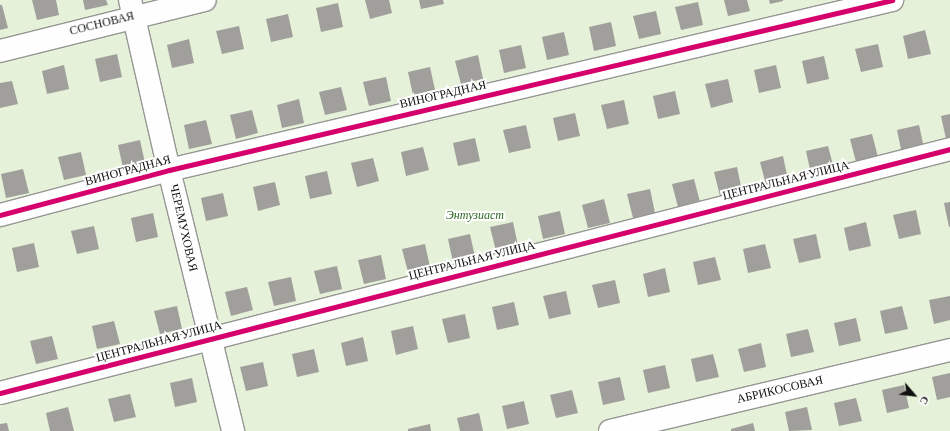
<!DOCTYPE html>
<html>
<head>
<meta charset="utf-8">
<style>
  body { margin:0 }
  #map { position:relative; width:950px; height:431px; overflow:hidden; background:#fcfbf6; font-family:"Crimson Pro",serif }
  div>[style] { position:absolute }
  .green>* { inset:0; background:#e5f1d8 }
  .building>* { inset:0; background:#a09f9b }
  .roads { filter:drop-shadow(1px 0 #969694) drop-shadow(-1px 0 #969694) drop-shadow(0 1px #969694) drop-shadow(0 -1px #969694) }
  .minor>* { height:22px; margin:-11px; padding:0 11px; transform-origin:11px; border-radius:11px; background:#fffefe }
  .cycleway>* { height:5px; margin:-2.5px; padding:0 2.5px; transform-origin:2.5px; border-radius:2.5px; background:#d6006c }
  span { translate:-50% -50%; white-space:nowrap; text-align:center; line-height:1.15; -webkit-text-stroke:4px #fff; paint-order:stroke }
  .street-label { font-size:12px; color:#101010 }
  .park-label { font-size:12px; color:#2e6623; font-style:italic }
  .north { position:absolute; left:894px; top:375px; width:40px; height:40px; -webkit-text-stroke:3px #fff; paint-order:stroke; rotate:118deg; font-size:11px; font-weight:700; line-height:16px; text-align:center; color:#101010 }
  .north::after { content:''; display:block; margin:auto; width:14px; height:18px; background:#101010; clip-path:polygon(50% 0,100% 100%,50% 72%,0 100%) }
</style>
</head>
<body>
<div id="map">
  <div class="green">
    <i style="clip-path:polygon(0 0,950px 0,950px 431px,0 431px)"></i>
  </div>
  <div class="building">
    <i style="clip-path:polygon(32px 0,56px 0,59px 15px,37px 20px)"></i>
    <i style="clip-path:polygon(83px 0,106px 0,108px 5px,85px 10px)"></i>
    <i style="clip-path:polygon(365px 0,389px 0,392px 13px,370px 19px)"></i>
    <i style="clip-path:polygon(419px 0,443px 0,444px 4px,421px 9px)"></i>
    <i style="clip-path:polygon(724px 0,747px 0,750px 11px,728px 16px)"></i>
    <i style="clip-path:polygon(769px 0,783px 0,783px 1px,770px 4px)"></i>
    <i style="clip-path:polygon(698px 2px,703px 25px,681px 30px,675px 7px)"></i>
    <i style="clip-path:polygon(338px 3px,343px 27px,321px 32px,316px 8px)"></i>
    <i style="clip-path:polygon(0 5px,2px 5px,8px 28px,0 30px)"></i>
    <i style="clip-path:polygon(656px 11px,661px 34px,639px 39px,633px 16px)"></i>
    <i style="clip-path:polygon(288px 14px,293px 37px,271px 42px,266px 19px)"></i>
    <i style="clip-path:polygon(611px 22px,616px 46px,594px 51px,589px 27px)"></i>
    <i style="clip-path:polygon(239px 26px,244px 49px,222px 54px,216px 31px)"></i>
    <i style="clip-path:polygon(925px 30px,931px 54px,908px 59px,903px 36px)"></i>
    <i style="clip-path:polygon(564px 32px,569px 55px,547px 60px,542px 37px)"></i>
    <i style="clip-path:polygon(189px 39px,194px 63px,172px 68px,167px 45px)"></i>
    <i style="clip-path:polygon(878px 44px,883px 67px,861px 72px,855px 49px)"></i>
    <i style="clip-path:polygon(521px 45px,526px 68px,504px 73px,499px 50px)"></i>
    <i style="clip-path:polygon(117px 54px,122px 77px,100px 82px,95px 59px)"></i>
    <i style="clip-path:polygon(478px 55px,483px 79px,461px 84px,455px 61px)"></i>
    <i style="clip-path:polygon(824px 56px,829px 79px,807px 84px,802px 61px)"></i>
    <i style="clip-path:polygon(64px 65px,69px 89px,47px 94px,42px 71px)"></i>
    <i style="clip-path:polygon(776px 65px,781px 88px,759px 93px,754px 70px)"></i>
    <i style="clip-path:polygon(430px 67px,435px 90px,413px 95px,408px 72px)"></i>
    <i style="clip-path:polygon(386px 77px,391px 101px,369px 106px,363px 82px)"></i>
    <i style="clip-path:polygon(728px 79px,733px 102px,711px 108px,705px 84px)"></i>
    <i style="clip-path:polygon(12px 81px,18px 104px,0 108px,0 83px)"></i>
    <i style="clip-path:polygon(341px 87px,347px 110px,325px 115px,319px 92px)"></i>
    <i style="clip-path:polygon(675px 91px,680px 114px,658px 119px,653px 96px)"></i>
    <i style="clip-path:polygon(299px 99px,304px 123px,282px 128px,277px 105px)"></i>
    <i style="clip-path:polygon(624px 100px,629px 124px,607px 129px,601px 105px)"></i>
    <i style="clip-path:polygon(252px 110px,258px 133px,236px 139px,230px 115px)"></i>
    <i style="clip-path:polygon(575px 113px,580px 136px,558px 141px,553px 118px)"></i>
    <i style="clip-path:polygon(950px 114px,950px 138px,946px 139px,941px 116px)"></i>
    <i style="clip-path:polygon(206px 120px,212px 144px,189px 149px,184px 125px)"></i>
    <i style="clip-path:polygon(526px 125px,531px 148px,509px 153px,503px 130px)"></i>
    <i style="clip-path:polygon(919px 125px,924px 148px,902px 154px,897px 130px)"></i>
    <i style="clip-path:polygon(872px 134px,878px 157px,856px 162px,850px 139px)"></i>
    <i style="clip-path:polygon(475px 138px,480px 161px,458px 166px,453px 143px)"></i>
    <i style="clip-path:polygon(140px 140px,145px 163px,123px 168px,118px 145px)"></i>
    <i style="clip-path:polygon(828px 146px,834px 169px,811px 174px,806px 151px)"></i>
    <i style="clip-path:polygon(423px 147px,429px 170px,406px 176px,401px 152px)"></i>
    <i style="clip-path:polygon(81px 152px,86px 175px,64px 180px,58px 157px)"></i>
    <i style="clip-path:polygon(783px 156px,788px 180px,766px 185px,760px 162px)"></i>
    <i style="clip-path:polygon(373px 158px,379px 181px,357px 187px,351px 163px)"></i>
    <i style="clip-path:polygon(737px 167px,742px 191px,720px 196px,714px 172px)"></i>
    <i style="clip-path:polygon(23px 169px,29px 193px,6px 198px,1px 174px)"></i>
    <i style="clip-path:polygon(327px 171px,332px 194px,310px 199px,305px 176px)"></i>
    <i style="clip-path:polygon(694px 179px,700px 202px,678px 207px,672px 184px)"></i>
    <i style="clip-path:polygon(275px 182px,280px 205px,258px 211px,253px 187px)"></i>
    <i style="clip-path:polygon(650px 189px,655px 213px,633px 218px,627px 194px)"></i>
    <i style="clip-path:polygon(223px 193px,228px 216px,206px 221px,201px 198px)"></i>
    <i style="clip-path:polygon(604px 199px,610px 223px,588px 228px,582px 205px)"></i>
    <i style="clip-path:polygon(950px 202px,950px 227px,949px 227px,944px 203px)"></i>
    <i style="clip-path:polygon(916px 210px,921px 234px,899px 239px,893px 215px)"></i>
    <i style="clip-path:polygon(560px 211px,565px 234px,543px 239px,538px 216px)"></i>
    <i style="clip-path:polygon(153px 213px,158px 237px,136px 242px,131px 218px)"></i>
    <i style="clip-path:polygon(513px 222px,518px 246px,496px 251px,490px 227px)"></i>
    <i style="clip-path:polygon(866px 222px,871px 246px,849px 251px,844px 228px)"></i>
    <i style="clip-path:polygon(94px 226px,99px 249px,77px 254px,71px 231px)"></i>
    <i style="clip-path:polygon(470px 234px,475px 257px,453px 262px,448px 239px)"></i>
    <i style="clip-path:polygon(816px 234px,821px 258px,799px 263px,793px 239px)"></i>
    <i style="clip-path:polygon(34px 243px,39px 267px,17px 272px,12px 248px)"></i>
    <i style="clip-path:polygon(425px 244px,430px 267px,408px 272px,402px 249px)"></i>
    <i style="clip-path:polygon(765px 244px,771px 268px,748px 273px,743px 249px)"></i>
    <i style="clip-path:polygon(381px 255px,386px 279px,364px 284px,358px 260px)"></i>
    <i style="clip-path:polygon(715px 257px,721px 280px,698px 285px,693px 262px)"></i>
    <i style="clip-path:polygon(337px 266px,342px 289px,320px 294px,314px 271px)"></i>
    <i style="clip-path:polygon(665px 268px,670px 292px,648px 297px,643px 274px)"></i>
    <i style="clip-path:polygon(291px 277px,296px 301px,274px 306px,268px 282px)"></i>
    <i style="clip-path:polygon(615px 280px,620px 303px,598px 308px,592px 285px)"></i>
    <i style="clip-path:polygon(247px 287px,253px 310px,231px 316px,225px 292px)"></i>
    <i style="clip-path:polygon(566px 291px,571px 314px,549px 319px,543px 296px)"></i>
    <i style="clip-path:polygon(950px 296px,950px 320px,934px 324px,929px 300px)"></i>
    <i style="clip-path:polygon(514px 302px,519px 325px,497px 330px,492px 307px)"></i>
    <i style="clip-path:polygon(177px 306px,182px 329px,160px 334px,154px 311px)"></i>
    <i style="clip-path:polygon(902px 306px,908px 329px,885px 334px,880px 311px)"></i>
    <i style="clip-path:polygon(465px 314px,470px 338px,448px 343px,442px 319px)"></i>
    <i style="clip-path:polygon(856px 318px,861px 341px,839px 346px,834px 323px)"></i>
    <i style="clip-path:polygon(114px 321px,120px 344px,97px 349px,92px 326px)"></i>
    <i style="clip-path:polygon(413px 326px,418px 349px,396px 355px,391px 331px)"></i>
    <i style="clip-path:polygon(808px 329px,814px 352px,791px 357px,786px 334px)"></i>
    <i style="clip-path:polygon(52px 336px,58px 359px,36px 364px,30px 341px)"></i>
    <i style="clip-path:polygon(363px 337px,368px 361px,346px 366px,341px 343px)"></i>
    <i style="clip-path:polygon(761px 343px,766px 367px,744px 372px,738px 349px)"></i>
    <i style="clip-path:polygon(314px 349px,319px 372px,297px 377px,292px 354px)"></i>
    <i style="clip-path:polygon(713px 354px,719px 377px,696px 382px,691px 359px)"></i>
    <i style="clip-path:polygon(263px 362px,268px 386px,246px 391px,240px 367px)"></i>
    <i style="clip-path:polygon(665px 365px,670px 388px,648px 393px,643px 370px)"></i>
    <i style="clip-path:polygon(950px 373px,950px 397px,937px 400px,932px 377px)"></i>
    <i style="clip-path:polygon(620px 377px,625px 400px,603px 405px,598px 382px)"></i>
    <i style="clip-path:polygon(192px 378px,197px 402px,175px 407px,170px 383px)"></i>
    <i style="clip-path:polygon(904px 385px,909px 408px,887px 413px,882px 390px)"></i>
    <i style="clip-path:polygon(572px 390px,578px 413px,556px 418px,550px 395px)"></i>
    <i style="clip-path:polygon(130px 394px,136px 417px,114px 422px,108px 399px)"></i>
    <i style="clip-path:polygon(856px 398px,862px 421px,839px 426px,834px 403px)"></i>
    <i style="clip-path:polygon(524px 401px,529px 424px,507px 429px,502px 406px)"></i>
    <i style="clip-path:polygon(68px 407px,74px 431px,50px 431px,46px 413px)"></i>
    <i style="clip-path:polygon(807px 407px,812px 430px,789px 431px,785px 412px)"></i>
    <i style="clip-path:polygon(479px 413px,483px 431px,460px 431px,457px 418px)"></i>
    <i style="clip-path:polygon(7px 423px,9px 431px,0 431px,0 424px)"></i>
    <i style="clip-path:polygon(753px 423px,755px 431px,731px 431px,731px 429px)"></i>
    <i style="clip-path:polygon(430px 424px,431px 431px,408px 431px,408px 429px)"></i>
  </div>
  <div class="roads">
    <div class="minor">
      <i style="left:130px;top:0;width:174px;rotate:77.1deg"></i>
      <i style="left:169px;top:170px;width:269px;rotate:76.2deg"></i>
      <i style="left:0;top:51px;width:211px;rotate:-14deg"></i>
      <i style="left:0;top:215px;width:175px;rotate:-14.9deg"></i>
      <i style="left:169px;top:170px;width:743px;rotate:-13.23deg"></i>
      <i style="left:0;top:393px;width:981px;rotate:-14.4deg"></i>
      <i style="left:610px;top:431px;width:350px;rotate:-13.4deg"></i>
    </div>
  </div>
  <div class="cycleway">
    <i style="left:0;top:215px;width:175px;rotate:-14.9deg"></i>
    <i style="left:169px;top:170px;width:743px;rotate:-13.23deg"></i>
    <i style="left:0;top:393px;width:981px;rotate:-14.4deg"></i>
  </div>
  <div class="street-label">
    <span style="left:102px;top:24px;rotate:-14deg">СОСНОВАЯ</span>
    <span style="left:443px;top:95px;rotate:-13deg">ВИНОГРАДНАЯ</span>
    <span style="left:128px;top:171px;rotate:-15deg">ВИНОГРАДНАЯ</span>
    <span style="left:786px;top:181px;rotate:-14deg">ЦЕНТРАЛЬНАЯ УЛИЦА</span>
    <span style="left:183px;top:228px;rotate:77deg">ЧЕРЕМУХОВАЯ</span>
    <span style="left:472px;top:261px;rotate:-14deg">ЦЕНТРАЛЬНАЯ УЛИЦА</span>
    <span style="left:159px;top:342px;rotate:-15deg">ЦЕНТРАЛЬНАЯ УЛИЦА</span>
    <span style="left:780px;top:390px;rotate:-13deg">АБРИКОСОВАЯ</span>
  </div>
  <div class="park-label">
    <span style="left:475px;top:216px">Энтузиаст</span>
  </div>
  <div class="north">С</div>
</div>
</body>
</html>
